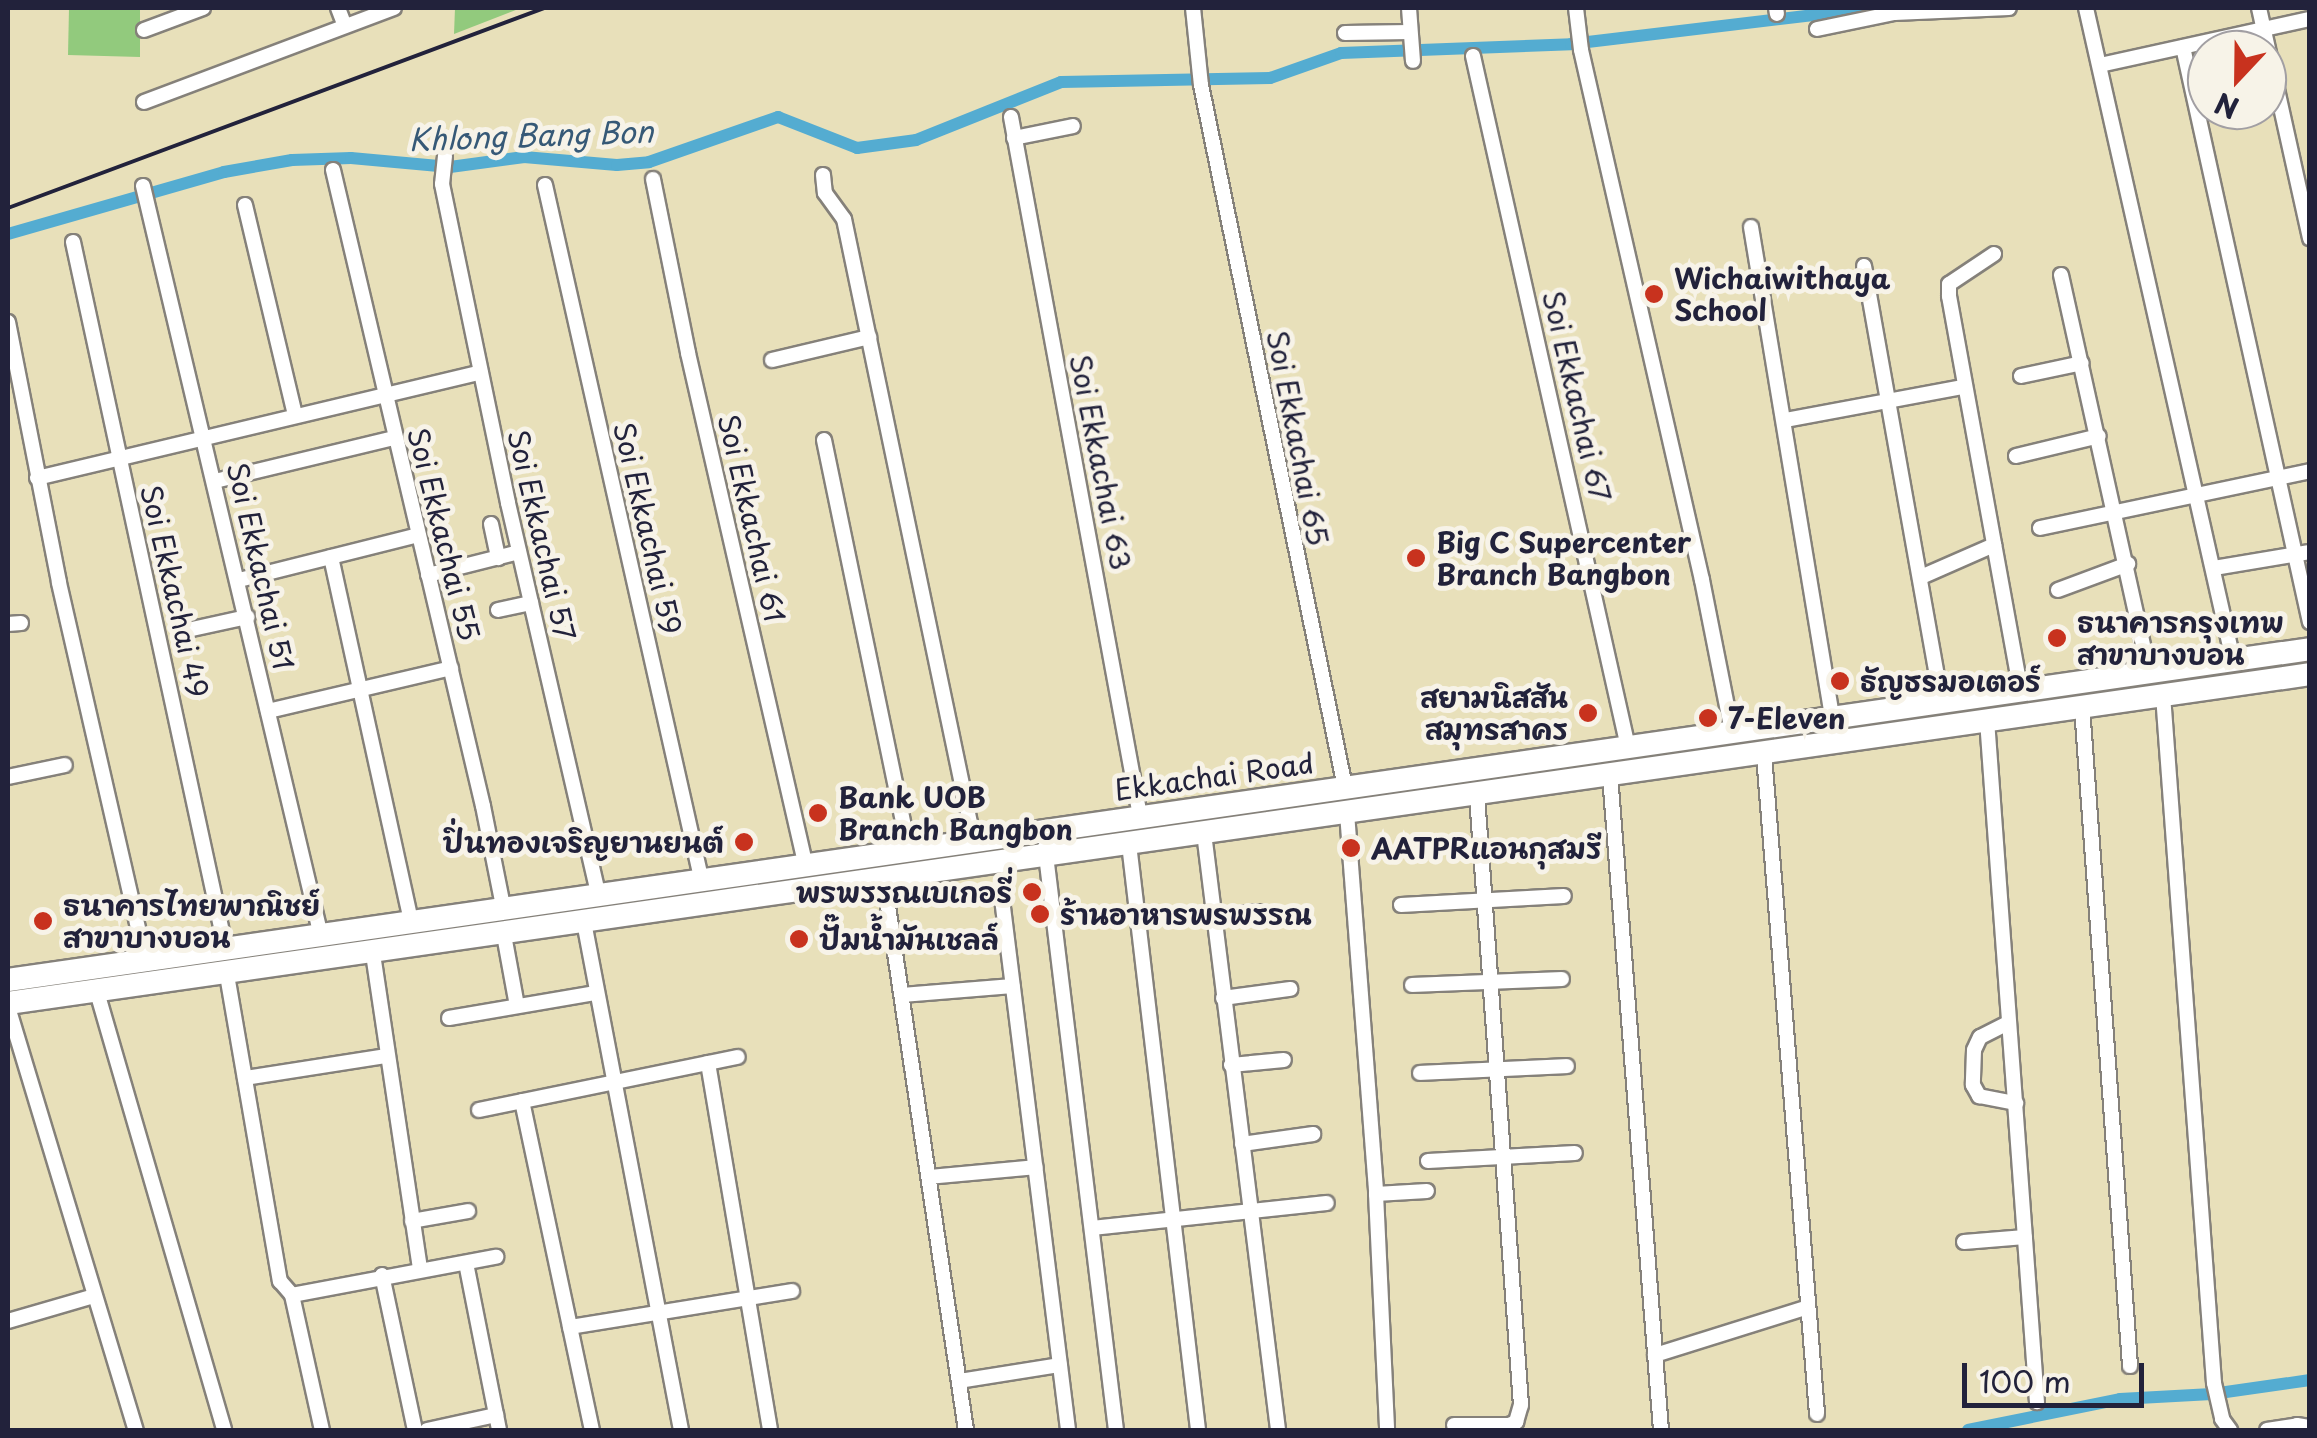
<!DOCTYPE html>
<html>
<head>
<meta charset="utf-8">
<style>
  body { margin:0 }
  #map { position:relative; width:2317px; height:1438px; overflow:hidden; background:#e8e0ba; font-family:"Playpen Sans","Playpen Sans Thai",sans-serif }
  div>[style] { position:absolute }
  .green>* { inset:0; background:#92ca7d }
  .canal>* { height:12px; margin:-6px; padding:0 6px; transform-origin:6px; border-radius:6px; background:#54acd1 }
  .roads { filter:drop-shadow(2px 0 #85817a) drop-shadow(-2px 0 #85817a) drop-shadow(0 2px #85817a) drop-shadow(0 -2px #85817a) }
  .street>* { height:14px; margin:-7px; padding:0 7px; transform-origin:7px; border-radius:7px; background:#fff }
  .primary>* { height:22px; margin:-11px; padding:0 11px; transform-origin:11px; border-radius:11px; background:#fff }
  .rail>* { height:4px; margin:-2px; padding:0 2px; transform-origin:2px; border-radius:2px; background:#22223b }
  .dots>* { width:28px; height:28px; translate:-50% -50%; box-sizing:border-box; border:5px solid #f7f3e8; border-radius:50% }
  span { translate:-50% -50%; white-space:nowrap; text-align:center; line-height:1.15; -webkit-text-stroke:10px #f7f3e8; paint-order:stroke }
  .poi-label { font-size:28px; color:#22223b; font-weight:700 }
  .left { translate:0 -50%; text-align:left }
  .right { translate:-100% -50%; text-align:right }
  .street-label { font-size:28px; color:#22223b }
  .water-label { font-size:30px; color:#365977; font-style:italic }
  .frame { position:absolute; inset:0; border:10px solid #22223b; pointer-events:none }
  .north { position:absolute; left:2187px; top:30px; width:100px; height:100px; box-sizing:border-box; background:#f7f3e8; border:2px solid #a29fa3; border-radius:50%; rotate:202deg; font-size:28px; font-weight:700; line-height:40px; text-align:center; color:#22223b }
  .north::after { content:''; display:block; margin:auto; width:35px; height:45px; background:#c8321e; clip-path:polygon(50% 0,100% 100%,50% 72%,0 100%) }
  .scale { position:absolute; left:1962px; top:1363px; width:182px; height:45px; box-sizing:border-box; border:5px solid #22223b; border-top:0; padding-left:12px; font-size:30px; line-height:35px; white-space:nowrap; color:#22223b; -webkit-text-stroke:8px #f7f3e8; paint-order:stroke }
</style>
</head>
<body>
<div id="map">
  <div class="green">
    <i style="clip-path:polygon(69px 8px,140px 8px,140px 57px,68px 55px)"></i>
    <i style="clip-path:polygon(455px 8px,521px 8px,454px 34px)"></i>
  </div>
  <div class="canal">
    <i style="left:8px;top:234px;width:225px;rotate:-16deg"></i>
    <i style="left:224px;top:172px;width:69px;rotate:-10deg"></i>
    <i style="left:292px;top:160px;width:59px;rotate:-1.9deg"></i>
    <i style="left:351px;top:158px;width:99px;rotate:5.2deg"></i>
    <i style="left:450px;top:167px;width:75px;rotate:-7.7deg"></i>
    <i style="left:524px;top:157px;width:93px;rotate:4.9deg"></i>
    <i style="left:617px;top:165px;width:32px;rotate:-5deg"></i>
    <i style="left:649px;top:162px;width:137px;rotate:-19.2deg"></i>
    <i style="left:778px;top:117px;width:85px;rotate:21.4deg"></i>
    <i style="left:857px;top:148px;width:60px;rotate:-7.7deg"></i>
    <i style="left:916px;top:140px;width:156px;rotate:-21.8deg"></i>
    <i style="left:1061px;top:82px;width:209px;rotate:-1.1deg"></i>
    <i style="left:1270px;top:78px;width:75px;rotate:-19.4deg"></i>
    <i style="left:1341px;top:53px;width:230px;rotate:-2.2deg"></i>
    <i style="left:1571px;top:44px;width:306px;rotate:-6.8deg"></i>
    <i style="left:1968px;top:1430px;width:155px;rotate:-11.5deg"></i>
    <i style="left:2120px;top:1399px;width:92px;rotate:-3.1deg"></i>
    <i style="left:2212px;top:1394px;width:99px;rotate:-8.1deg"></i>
  </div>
  <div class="roads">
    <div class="street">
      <i style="left:338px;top:8px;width:19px;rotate:69deg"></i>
      <i style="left:1193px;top:8px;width:77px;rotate:84.1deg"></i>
      <i style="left:1201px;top:85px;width:717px;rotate:78.41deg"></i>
      <i style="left:1409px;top:8px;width:53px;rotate:85.7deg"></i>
      <i style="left:1576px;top:8px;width:42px;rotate:83.2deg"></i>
      <i style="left:1581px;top:50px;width:544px;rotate:77.14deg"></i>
      <i style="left:1702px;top:580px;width:154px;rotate:78.8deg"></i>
      <i style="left:1776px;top:8px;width:6px;rotate:81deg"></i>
      <i style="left:2086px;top:8px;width:668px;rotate:77.29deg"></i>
      <i style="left:2259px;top:8px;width:236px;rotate:77.5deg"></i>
      <i style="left:1817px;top:29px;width:79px;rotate:-11.7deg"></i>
      <i style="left:1894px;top:13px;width:115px;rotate:-2.5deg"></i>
      <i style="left:144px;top:30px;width:63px;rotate:-20.4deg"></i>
      <i style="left:1345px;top:33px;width:65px;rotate:-0.9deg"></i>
      <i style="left:2183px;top:47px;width:589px;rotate:77.55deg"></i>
      <i style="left:1473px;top:56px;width:708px;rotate:77.36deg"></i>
      <i style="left:2100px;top:65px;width:215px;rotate:-12.4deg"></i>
      <i style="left:144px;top:102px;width:267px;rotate:-20.6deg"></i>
      <i style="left:1011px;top:117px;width:711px;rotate:79.54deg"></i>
      <i style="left:1014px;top:138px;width:60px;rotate:-11.5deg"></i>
      <i style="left:445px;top:156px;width:28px;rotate:96deg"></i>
      <i style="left:442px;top:184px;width:326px;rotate:78.3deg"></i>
      <i style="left:508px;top:503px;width:404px;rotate:77deg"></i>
      <i style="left:333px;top:170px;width:653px;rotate:76.73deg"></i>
      <i style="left:483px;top:806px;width:107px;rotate:78.7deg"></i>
      <i style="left:823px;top:175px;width:18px;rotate:84deg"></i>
      <i style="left:825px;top:193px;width:32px;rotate:54deg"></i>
      <i style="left:844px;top:219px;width:636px;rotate:78.21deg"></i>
      <i style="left:653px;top:179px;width:177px;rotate:78.6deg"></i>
      <i style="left:688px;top:353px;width:527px;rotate:77.07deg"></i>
      <i style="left:545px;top:185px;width:714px;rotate:77.31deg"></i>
      <i style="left:143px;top:186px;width:771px;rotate:76.65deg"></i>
      <i style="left:245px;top:205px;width:216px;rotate:76.6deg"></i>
      <i style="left:1751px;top:227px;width:497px;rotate:80.6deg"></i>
      <i style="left:73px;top:242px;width:724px;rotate:77.81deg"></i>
      <i style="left:1994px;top:254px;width:54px;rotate:146.3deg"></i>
      <i style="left:1949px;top:284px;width:12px;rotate:90deg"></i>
      <i style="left:1949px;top:296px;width:402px;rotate:79.7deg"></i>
      <i style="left:1864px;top:266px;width:444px;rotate:79.9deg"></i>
      <i style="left:2061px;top:275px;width:408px;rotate:77.5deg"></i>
      <i style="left:8px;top:322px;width:266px;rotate:78.9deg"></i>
      <i style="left:59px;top:583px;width:389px;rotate:77.1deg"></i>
      <i style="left:772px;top:360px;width:100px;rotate:-13.3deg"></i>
      <i style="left:2021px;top:376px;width:62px;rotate:-12deg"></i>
      <i style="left:1785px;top:420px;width:181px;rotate:-10.5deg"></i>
      <i style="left:824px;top:440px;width:420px;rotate:78.3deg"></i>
      <i style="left:2016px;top:456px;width:85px;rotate:-13.5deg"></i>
      <i style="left:37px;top:478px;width:456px;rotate:-13.4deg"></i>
      <i style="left:215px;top:481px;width:184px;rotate:-13.5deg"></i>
      <i style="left:491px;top:524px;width:35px;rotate:78deg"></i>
      <i style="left:2040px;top:528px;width:276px;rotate:-11.9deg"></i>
      <i style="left:331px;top:557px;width:376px;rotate:77.6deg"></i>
      <i style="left:2214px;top:568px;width:97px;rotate:-9.5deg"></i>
      <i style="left:428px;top:575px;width:94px;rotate:-14.2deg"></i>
      <i style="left:1921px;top:577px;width:80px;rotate:-23.7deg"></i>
      <i style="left:239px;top:580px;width:185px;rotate:-14.1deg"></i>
      <i style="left:2058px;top:590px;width:75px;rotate:-20.4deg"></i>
      <i style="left:498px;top:610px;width:34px;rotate:-12deg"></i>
      <i style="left:8px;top:624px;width:13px;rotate:-4deg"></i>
      <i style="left:183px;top:631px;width:66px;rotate:-12.3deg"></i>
      <i style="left:2163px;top:695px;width:690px;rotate:85.76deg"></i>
      <i style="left:2214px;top:1383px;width:37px;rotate:77deg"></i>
      <i style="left:2222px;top:1419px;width:14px;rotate:54deg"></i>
      <i style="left:2082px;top:707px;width:661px;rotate:85.83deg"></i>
      <i style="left:268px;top:711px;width:188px;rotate:-13.2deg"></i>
      <i style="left:1987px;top:720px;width:684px;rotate:85.81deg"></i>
      <i style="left:1764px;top:755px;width:661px;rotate:85.4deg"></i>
      <i style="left:1610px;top:775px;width:657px;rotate:85.55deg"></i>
      <i style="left:8px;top:777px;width:58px;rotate:-11.9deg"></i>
      <i style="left:1347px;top:813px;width:382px;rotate:85.6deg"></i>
      <i style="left:1376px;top:1194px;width:236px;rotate:87.3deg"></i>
      <i style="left:1204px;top:833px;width:602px;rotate:82.93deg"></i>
      <i style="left:1129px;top:844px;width:590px;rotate:83.28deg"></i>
      <i style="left:1045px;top:847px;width:587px;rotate:83.06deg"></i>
      <i style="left:884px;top:879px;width:557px;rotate:81.54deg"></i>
      <i style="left:1002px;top:899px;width:535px;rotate:82.91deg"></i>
      <i style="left:1401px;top:905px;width:163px;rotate:-3.2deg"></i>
      <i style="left:1214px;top:917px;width:45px;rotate:-6.3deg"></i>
      <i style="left:584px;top:922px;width:517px;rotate:79.19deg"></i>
      <i style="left:504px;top:935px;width:72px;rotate:79.6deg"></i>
      <i style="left:373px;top:954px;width:318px;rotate:81.5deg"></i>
      <i style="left:227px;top:975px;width:311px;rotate:80.2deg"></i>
      <i style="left:280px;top:1281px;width:18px;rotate:49deg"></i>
      <i style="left:292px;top:1295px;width:138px;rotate:77.5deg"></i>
      <i style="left:1412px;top:985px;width:150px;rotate:-2.3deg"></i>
      <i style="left:97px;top:992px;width:456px;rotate:73.8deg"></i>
      <i style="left:902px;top:995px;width:111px;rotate:-4.6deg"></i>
      <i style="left:1223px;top:998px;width:68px;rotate:-7.7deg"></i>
      <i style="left:8px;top:1007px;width:442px;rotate:73.2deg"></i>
      <i style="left:449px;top:1018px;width:149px;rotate:-9.7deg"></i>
      <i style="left:2008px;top:1023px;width:31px;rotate:153deg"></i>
      <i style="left:1980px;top:1037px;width:14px;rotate:115deg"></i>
      <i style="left:1974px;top:1050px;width:35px;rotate:92deg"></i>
      <i style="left:1973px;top:1085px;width:13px;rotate:61deg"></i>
      <i style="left:1979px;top:1096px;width:38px;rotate:11deg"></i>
      <i style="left:708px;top:1063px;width:372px;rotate:80.4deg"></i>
      <i style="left:1231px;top:1065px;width:53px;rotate:-5.4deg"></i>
      <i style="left:1420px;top:1073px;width:147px;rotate:-2.7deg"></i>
      <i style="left:245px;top:1078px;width:143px;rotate:-8.9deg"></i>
      <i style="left:522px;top:1101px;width:336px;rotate:78deg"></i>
      <i style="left:479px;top:1110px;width:264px;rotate:-11.6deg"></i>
      <i style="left:1242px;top:1144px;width:72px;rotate:-8deg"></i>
      <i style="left:1428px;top:1161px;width:147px;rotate:-3.1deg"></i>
      <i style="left:929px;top:1177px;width:107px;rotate:-5.3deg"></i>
      <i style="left:1376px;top:1194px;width:51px;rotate:-3.4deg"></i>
      <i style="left:412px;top:1221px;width:57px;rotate:-10.1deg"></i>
      <i style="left:1092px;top:1228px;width:236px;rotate:-6.1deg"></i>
      <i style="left:1964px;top:1242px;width:61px;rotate:-4.7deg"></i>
      <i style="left:466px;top:1263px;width:170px;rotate:78.8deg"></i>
      <i style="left:382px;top:1275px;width:158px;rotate:78deg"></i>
      <i style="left:292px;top:1295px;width:208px;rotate:-10.6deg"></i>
      <i style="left:8px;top:1321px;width:90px;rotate:-16.2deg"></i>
      <i style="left:570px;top:1327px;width:225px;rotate:-9.2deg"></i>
      <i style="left:1655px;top:1355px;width:160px;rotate:-17.4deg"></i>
      <i style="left:959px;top:1381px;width:102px;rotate:-9deg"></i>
      <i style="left:1454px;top:1425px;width:55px"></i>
      <i style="left:1509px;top:1425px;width:8px;rotate:-23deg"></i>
      <i style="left:1516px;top:1422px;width:18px;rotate:-74deg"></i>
      <i style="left:1521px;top:1405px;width:612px;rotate:-94.13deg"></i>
      <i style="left:427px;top:1430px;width:71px;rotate:-12.3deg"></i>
      <i style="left:2267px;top:1430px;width:30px;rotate:-9deg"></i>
      <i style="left:2297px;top:1425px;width:12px;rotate:9deg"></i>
    </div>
    <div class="primary">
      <i style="left:8px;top:980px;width:2326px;rotate:-8.18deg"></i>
      <i style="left:8px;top:1003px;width:2325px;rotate:-8.13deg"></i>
    </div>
  </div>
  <div class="rail">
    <i style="left:8px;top:208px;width:572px;rotate:-20.46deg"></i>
  </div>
  <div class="dots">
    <i style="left:1654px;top:294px;background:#c8321e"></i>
    <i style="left:1416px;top:558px;background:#c8321e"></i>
    <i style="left:2057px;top:638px;background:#c8321e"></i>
    <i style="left:1840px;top:681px;background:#c8321e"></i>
    <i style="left:1588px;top:713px;background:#c8321e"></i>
    <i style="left:1708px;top:718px;background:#c8321e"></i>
    <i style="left:818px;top:813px;background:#c8321e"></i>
    <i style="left:744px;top:842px;background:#c8321e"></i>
    <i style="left:1351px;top:848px;background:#c8321e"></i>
    <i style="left:1032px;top:892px;background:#c8321e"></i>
    <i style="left:1040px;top:914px;background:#c8321e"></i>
    <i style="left:43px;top:921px;background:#c8321e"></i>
    <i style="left:799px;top:939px;background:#c8321e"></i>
  </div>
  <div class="poi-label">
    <span class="left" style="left:1674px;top:294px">Wichaiwithaya<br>School</span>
    <span class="left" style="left:1436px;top:558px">Big C Supercenter<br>Branch Bangbon</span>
    <span class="left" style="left:2077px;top:638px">ธนาคารกรุงเทพ<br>สาขาบางบอน</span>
    <span class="left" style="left:1860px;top:681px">ธัญธรมอเตอร์</span>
    <span class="right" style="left:1568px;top:713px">สยามนิสสัน<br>สมุทรสาคร</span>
    <span class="left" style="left:1728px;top:718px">7-Eleven</span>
    <span class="left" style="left:838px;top:813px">Bank UOB<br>Branch Bangbon</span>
    <span class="right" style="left:724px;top:842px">ปิ่นทองเจริญยานยนต์</span>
    <span class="left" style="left:1371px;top:848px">AATPRแอนกุสมรี</span>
    <span class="right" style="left:1012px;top:892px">พรพรรณเบเกอรี่</span>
    <span class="left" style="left:63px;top:921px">ธนาคารไทยพาณิชย์<br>สาขาบางบอน</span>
    <span class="left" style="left:1060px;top:914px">ร้านอาหารพรพรรณ</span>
    <span class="left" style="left:819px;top:939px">ปั๊มน้ำมันเชลล์</span>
  </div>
  <div class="street-label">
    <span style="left:1577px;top:396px;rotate:77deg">Soi Ekkachai 67</span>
    <span style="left:1298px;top:438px;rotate:79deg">Soi Ekkachai 65</span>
    <span style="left:1101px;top:462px;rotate:79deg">Soi Ekkachai 63</span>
    <span style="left:752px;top:518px;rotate:77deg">Soi Ekkachai 61</span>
    <span style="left:648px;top:528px;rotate:77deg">Soi Ekkachai 59</span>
    <span style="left:444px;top:534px;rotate:76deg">Soi Ekkachai 55</span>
    <span style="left:542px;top:535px;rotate:77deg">Soi Ekkachai 57</span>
    <span style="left:261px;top:566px;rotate:77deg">Soi Ekkachai 51</span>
    <span style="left:175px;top:591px;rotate:77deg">Soi Ekkachai 49</span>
    <span style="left:1214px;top:776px;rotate:-8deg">Ekkachai Road</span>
  </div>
  <div class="water-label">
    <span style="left:531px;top:135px;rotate:-2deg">Khlong Bang Bon</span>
  </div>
  <div class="frame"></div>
  <div class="north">N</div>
  <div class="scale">100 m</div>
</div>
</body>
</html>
